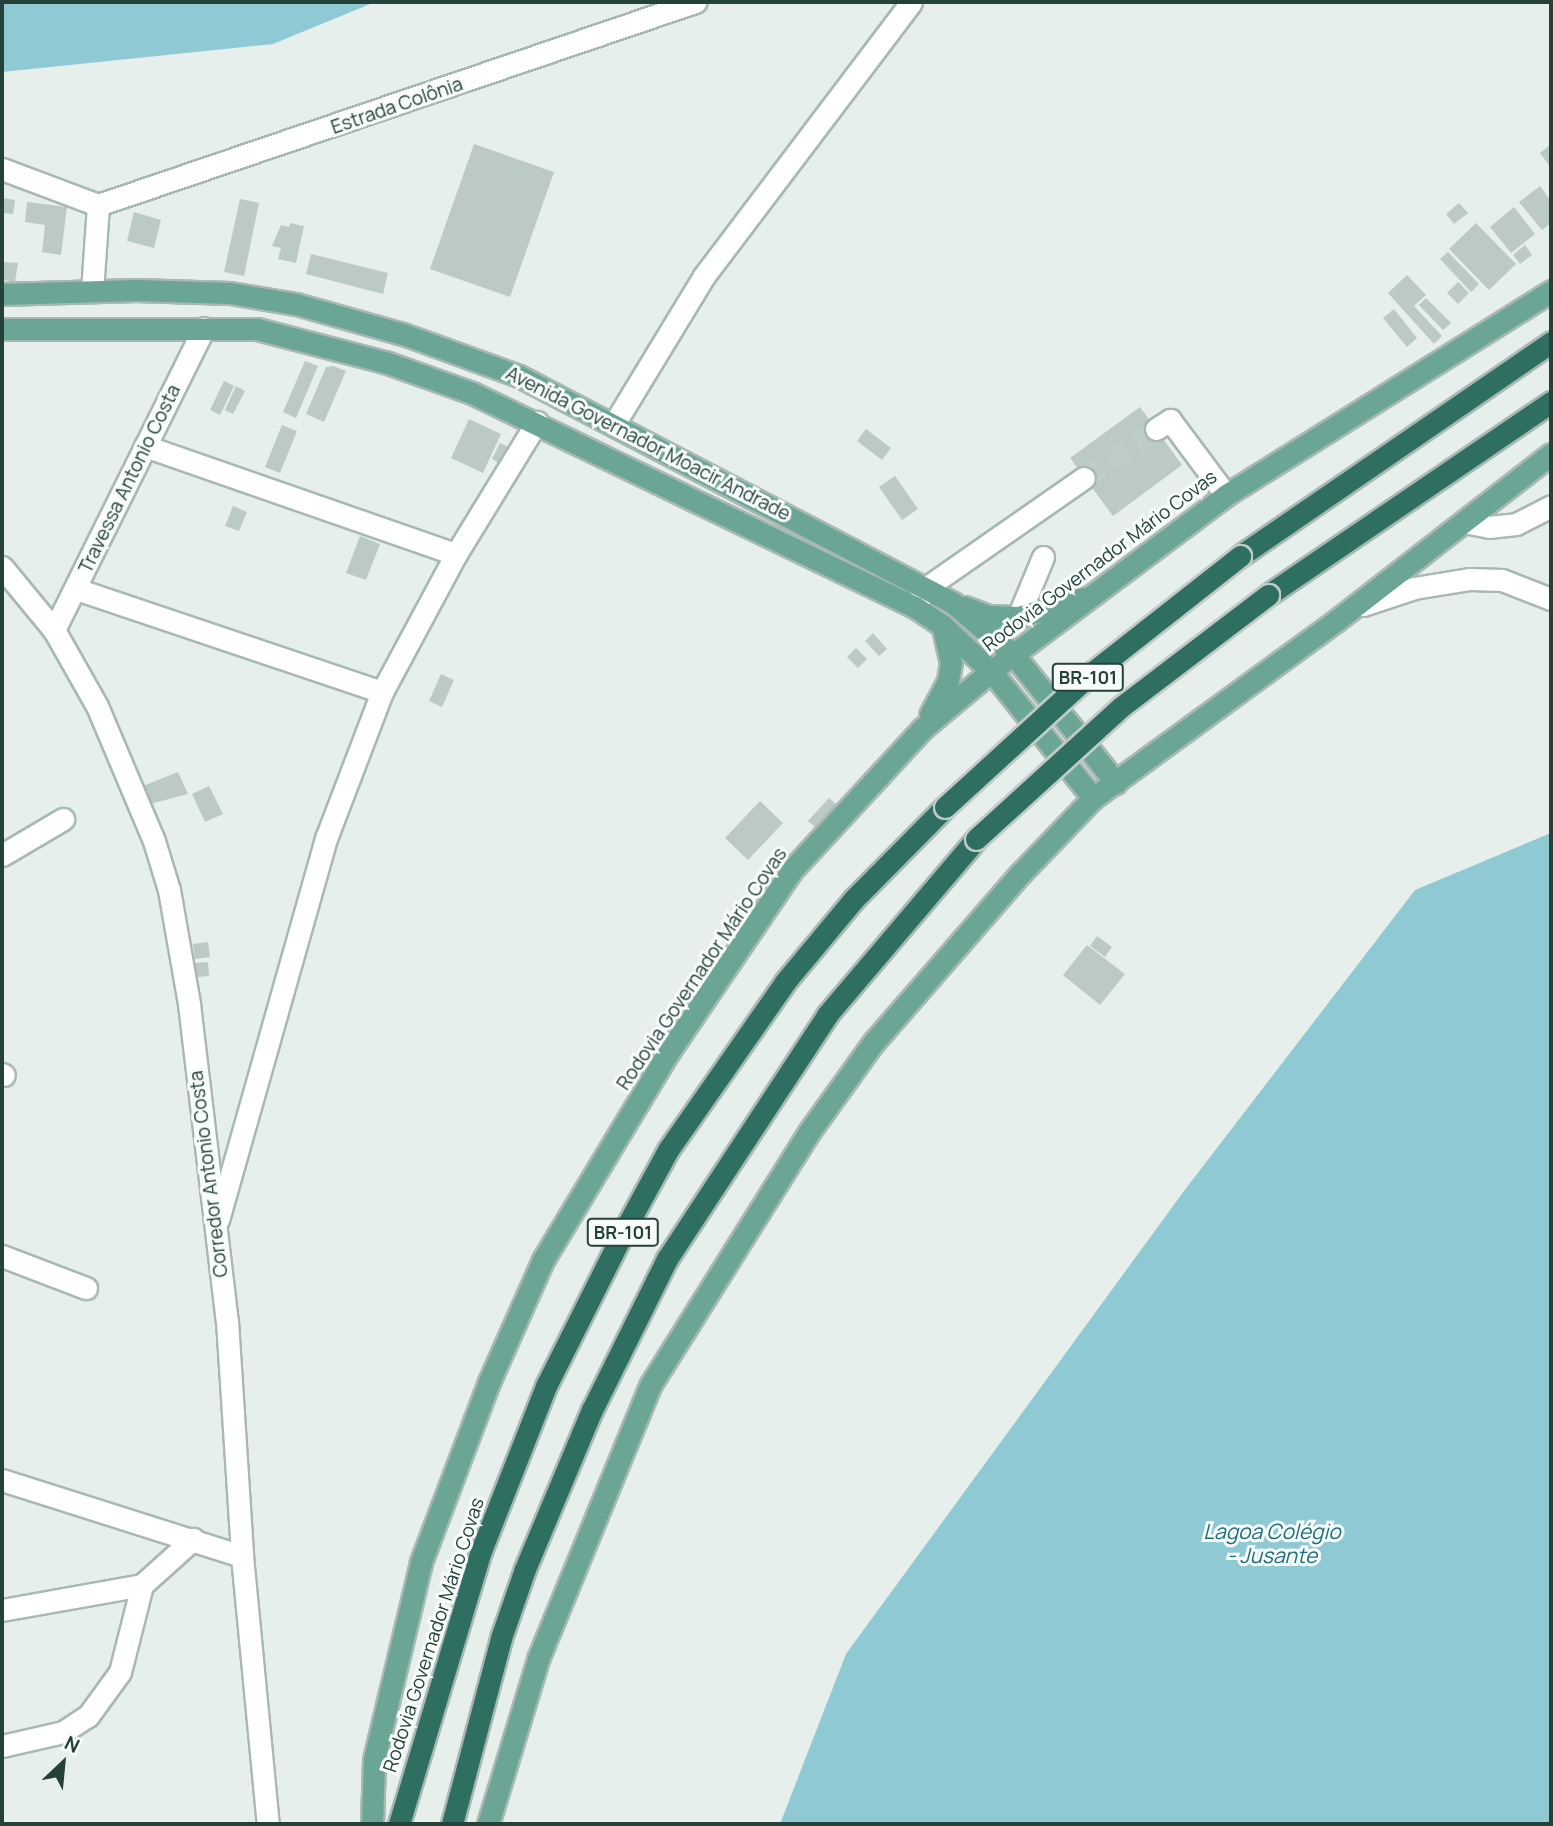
<!DOCTYPE html>
<html>
<head>
<meta charset="utf-8">
<style>
  body { margin:0 }
  #map { position:relative; width:1553px; height:1826px; overflow:hidden; background:#e6efeb; font-family:Manrope,sans-serif }
  div>[style] { position:absolute }
  .water>* { inset:0; background:#8ec9d4 }
  .building>* { inset:0; background:#bbcac4 }
  .minor-tunnel>* { height:21px; margin-top:-10.5px; transform-origin:0; background:repeating-linear-gradient(90deg,#bfccc8 0 21px,transparent 0 31px) }
  .roads { filter:drop-shadow(2px 0 #a8b8b2) drop-shadow(-2px 0 #a8b8b2) drop-shadow(0 2px #a8b8b2) drop-shadow(0 -2px #a8b8b2) }
  .minor>* { height:21px; margin:-10.5px; padding:0 10.5px; transform-origin:10.5px; border-radius:10.5px; background:#fff }
  .major>* { height:21px; margin:-10.5px; padding:0 10.5px; transform-origin:10.5px; border-radius:10.5px; background:#6aa596 }
  .highway>* { height:21px; margin:-10.5px; padding:0 10.5px; transform-origin:10.5px; border-radius:10.5px; background:#2f6f62 }
  .bridges { filter:drop-shadow(2px 0 #c2cac8) drop-shadow(-2px 0 #c2cac8) drop-shadow(0 2px #c2cac8) drop-shadow(0 -2px #c2cac8) }
  .highway-bridge>* { height:21px; margin:-10.5px; padding:0 10.5px; transform-origin:10.5px; border-radius:10.5px; background:#2f6f62 }
  span { translate:-50% -50%; white-space:nowrap; text-align:center; line-height:1.15; -webkit-text-stroke:6px #f7fbf9; paint-order:stroke }
  .shield-label span { padding:2px 5px; background:#f7fbf9; border:2px solid; border-radius:5px; -webkit-text-stroke-width:0 }
  .shield-label { font-size:18px; color:#24423a; font-weight:700 }
  .street-label { font-size:19px; color:#24423a }
  .water-label { font-size:21px; color:#1c6f80; font-style:italic }
  .frame { position:absolute; inset:0; border:4px solid #24423a; pointer-events:none }
  .north { position:absolute; left:28px; top:1728px; width:70px; height:70px; -webkit-text-stroke:5px #f7fbf9; paint-order:stroke; rotate:26deg; font-size:19px; font-weight:700; line-height:28px; text-align:center; color:#24423a }
  .north::after { content:''; display:block; margin:auto; width:24px; height:32px; background:#24423a; clip-path:polygon(50% 0,100% 100%,50% 72%,0 100%) }
</style>
</head>
<body>
<div id="map">
  <div class="water">
    <i style="clip-path:polygon(2px 2px,375px 2px,273px 44px,2px 72px)"></i>
    <i style="clip-path:polygon(1551px 833px,1551px 1824px,780px 1824px,846px 1654px,1184px 1191px,1415px 890px)"></i>
  </div>
  <div class="building">
    <i style="clip-path:polygon(474px 144px,554px 172px,510px 297px,430px 269px)"></i>
    <i style="clip-path:polygon(1551px 144px,1551px 168px,1540px 153px)"></i>
    <i style="clip-path:polygon(1540px 186px,1551px 201px,1551px 223px,1542px 230px,1519px 202px)"></i>
    <i style="clip-path:polygon(2px 198px,15px 200px,13px 214px,2px 213px)"></i>
    <i style="clip-path:polygon(240px 199px,259px 203px,244px 276px,224px 272px)"></i>
    <i style="clip-path:polygon(27px 202px,67px 207px,61px 255px,42px 252px,45px 225px,25px 222px)"></i>
    <i style="clip-path:polygon(1459px 203px,1468px 213px,1454px 224px,1446px 214px)"></i>
    <i style="clip-path:polygon(1514px 207px,1535px 234px,1511px 253px,1490px 227px)"></i>
    <i style="clip-path:polygon(134px 212px,161px 220px,154px 248px,127px 241px)"></i>
    <i style="clip-path:polygon(290px 223px,304px 226px,296px 263px,278px 259px,281px 248px,272px 246px,281px 225px,289px 227px)"></i>
    <i style="clip-path:polygon(1476px 223px,1516px 264px,1489px 290px,1449px 249px)"></i>
    <i style="clip-path:polygon(1525px 245px,1532px 255px,1520px 264px,1513px 255px)"></i>
    <i style="clip-path:polygon(1448px 252px,1479px 284px,1471px 292px,1440px 259px)"></i>
    <i style="clip-path:polygon(311px 254px,388px 273px,383px 294px,306px 274px)"></i>
    <i style="clip-path:polygon(2px 262px,18px 263px,15px 282px,2px 280px)"></i>
    <i style="clip-path:polygon(1407px 275px,1426px 295px,1414px 306px,1442px 336px,1434px 344px,1388px 293px)"></i>
    <i style="clip-path:polygon(1458px 282px,1469px 293px,1458px 304px,1447px 293px)"></i>
    <i style="clip-path:polygon(1426px 298px,1451px 323px,1443px 330px,1419px 305px)"></i>
    <i style="clip-path:polygon(1394px 309px,1417px 338px,1407px 347px,1383px 318px)"></i>
    <i style="clip-path:polygon(305px 361px,318px 366px,296px 418px,283px 412px)"></i>
    <i style="clip-path:polygon(333px 366px,346px 371px,324px 422px,306px 414px,326px 367px)"></i>
    <i style="clip-path:polygon(224px 381px,234px 386px,220px 415px,210px 410px)"></i>
    <i style="clip-path:polygon(236px 386px,245px 391px,233px 414px,225px 410px)"></i>
    <i style="clip-path:polygon(1140px 407px,1182px 465px,1113px 516px,1070px 458px)"></i>
    <i style="clip-path:polygon(469px 419px,501px 434px,483px 473px,451px 458px)"></i>
    <i style="clip-path:polygon(282px 425px,297px 431px,280px 473px,265px 467px)"></i>
    <i style="clip-path:polygon(866px 429px,891px 448px,882px 460px,857px 441px)"></i>
    <i style="clip-path:polygon(500px 443px,512px 449px,503px 465px,492px 459px)"></i>
    <i style="clip-path:polygon(895px 476px,918px 509px,902px 520px,879px 487px)"></i>
    <i style="clip-path:polygon(233px 506px,247px 512px,239px 531px,225px 526px)"></i>
    <i style="clip-path:polygon(360px 536px,380px 544px,366px 580px,346px 573px)"></i>
    <i style="clip-path:polygon(873px 633px,887px 649px,879px 656px,865px 641px)"></i>
    <i style="clip-path:polygon(856px 648px,867px 659px,858px 668px,847px 657px)"></i>
    <i style="clip-path:polygon(441px 674px,454px 680px,442px 707px,429px 701px)"></i>
    <i style="clip-path:polygon(178px 772px,188px 794px,150px 804px,143px 786px)"></i>
    <i style="clip-path:polygon(209px 786px,223px 814px,205px 822px,192px 794px)"></i>
    <i style="clip-path:polygon(829px 798px,843px 810px,822px 833px,808px 821px)"></i>
    <i style="clip-path:polygon(760px 801px,783px 823px,748px 860px,725px 838px)"></i>
    <i style="clip-path:polygon(1097px 936px,1112px 947px,1105px 957px,1090px 946px)"></i>
    <i style="clip-path:polygon(208px 942px,210px 957px,195px 959px,193px 944px)"></i>
    <i style="clip-path:polygon(1087px 945px,1125px 974px,1100px 1005px,1063px 975px)"></i>
    <i style="clip-path:polygon(208px 962px,209px 976px,197px 977px,195px 963px)"></i>
  </div>
  <div class="minor-tunnel">
    <i style="left:1084px;top:478px;width:87px;rotate:-34.2deg"></i>
  </div>
  <div class="roads">
    <div class="minor">
      <i style="left:2px;top:169px;width:103px;rotate:20.6deg"></i>
      <i style="left:98px;top:205px;width:631px;rotate:-18.78deg"></i>
      <i style="left:92px;top:291px;width:86px;rotate:-86deg"></i>
      <i style="left:614px;top:424px;width:173px;rotate:-58.7deg"></i>
      <i style="left:704px;top:276px;width:343px;rotate:-52.9deg"></i>
      <i style="left:1156px;top:429px;width:17px;rotate:-33deg"></i>
      <i style="left:1170px;top:420px;width:94px;rotate:53.3deg"></i>
      <i style="left:145px;top:446px;width:329px;rotate:19.2deg"></i>
      <i style="left:1464px;top:522px;width:25px;rotate:11deg"></i>
      <i style="left:1489px;top:527px;width:27px;rotate:-6deg"></i>
      <i style="left:1516px;top:524px;width:39px;rotate:-27deg"></i>
      <i style="left:2px;top:567px;width:82px;rotate:50.5deg"></i>
      <i style="left:54px;top:630px;width:87px;rotate:60.5deg"></i>
      <i style="left:97px;top:706px;width:147px;rotate:67.1deg"></i>
      <i style="left:154px;top:841px;width:51px;rotate:73deg"></i>
      <i style="left:169px;top:890px;width:116px;rotate:80deg"></i>
      <i style="left:189px;top:1004px;width:319px;rotate:83.2deg"></i>
      <i style="left:227px;top:1321px;width:235px;rotate:86.3deg"></i>
      <i style="left:242px;top:1556px;width:269px;rotate:84.5deg"></i>
      <i style="left:76px;top:589px;width:323px;rotate:18.6deg"></i>
      <i style="left:918px;top:601px;width:17px;rotate:-57deg"></i>
      <i style="left:927px;top:587px;width:191px;rotate:-34.8deg"></i>
      <i style="left:1363px;top:605px;width:54px;rotate:-18.4deg"></i>
      <i style="left:1414px;top:588px;width:57px;rotate:-9.1deg"></i>
      <i style="left:1470px;top:579px;width:32px;rotate:2deg"></i>
      <i style="left:1502px;top:580px;width:53px;rotate:21.2deg"></i>
      <i style="left:1018px;top:617px;width:65px;rotate:-67.4deg"></i>
      <i style="left:54px;top:630px;width:337px;rotate:-63.6deg"></i>
      <i style="left:2px;top:855px;width:71px;rotate:-30.5deg"></i>
      <i style="left:2px;top:1074px;width:2px;rotate:27deg"></i>
      <i style="left:218px;top:1220px;width:399px;rotate:-74.2deg"></i>
      <i style="left:327px;top:836px;width:154px;rotate:-69.1deg"></i>
      <i style="left:382px;top:692px;width:157px;rotate:-61.8deg"></i>
      <i style="left:456px;top:554px;width:155px;rotate:-58.5deg"></i>
      <i style="left:2px;top:1256px;width:90px;rotate:20.9deg"></i>
      <i style="left:2px;top:1480px;width:252px;rotate:17.6deg"></i>
      <i style="left:2px;top:1610px;width:142px;rotate:-10.1deg"></i>
      <i style="left:142px;top:1585px;width:69px;rotate:-42deg"></i>
      <i style="left:2px;top:1746px;width:63px;rotate:-12.9deg"></i>
      <i style="left:63px;top:1732px;width:30px;rotate:-33deg"></i>
      <i style="left:88px;top:1716px;width:54px;rotate:-54deg"></i>
      <i style="left:120px;top:1672px;width:90px;rotate:-75.8deg"></i>
    </div>
    <div class="major">
      <i style="left:2px;top:294px;width:134px;rotate:-1.7deg"></i>
      <i style="left:136px;top:290px;width:94px;rotate:1.8deg"></i>
      <i style="left:230px;top:293px;width:67px;rotate:9.5deg"></i>
      <i style="left:296px;top:304px;width:111px;rotate:15.7deg"></i>
      <i style="left:403px;top:334px;width:123px;rotate:19.9deg"></i>
      <i style="left:519px;top:376px;width:490px;rotate:27.6deg"></i>
      <i style="left:953px;top:603px;width:79px;rotate:40.4deg"></i>
      <i style="left:1013px;top:654px;width:165px;rotate:51.4deg"></i>
      <i style="left:2px;top:329px;width:255px"></i>
      <i style="left:257px;top:329px;width:132px;rotate:14.5deg"></i>
      <i style="left:385px;top:362px;width:92px;rotate:19.6deg"></i>
      <i style="left:472px;top:393px;width:492px;rotate:25.8deg"></i>
      <i style="left:915px;top:607px;width:32px;rotate:34deg"></i>
      <i style="left:942px;top:625px;width:67px;rotate:43.2deg"></i>
      <i style="left:991px;top:671px;width:163px;rotate:51.2deg"></i>
      <i style="left:965px;top:607px;width:26px;rotate:21deg"></i>
      <i style="left:989px;top:616px;width:29px;rotate:2deg"></i>
      <i style="left:1018px;top:617px;width:67px;rotate:-16.5deg"></i>
      <i style="left:930px;top:715px;width:38px;rotate:-62deg"></i>
      <i style="left:948px;top:681px;width:18px;rotate:-81deg"></i>
      <i style="left:951px;top:663px;width:37px;rotate:-103deg"></i>
      <i style="left:372px;top:1824px;width:64px;rotate:-88.2deg"></i>
      <i style="left:374px;top:1760px;width:204px;rotate:-76.6deg"></i>
      <i style="left:421px;top:1562px;width:192px;rotate:-69.3deg"></i>
      <i style="left:489px;top:1382px;width:133px;rotate:-66.1deg"></i>
      <i style="left:543px;top:1260px;width:242px;rotate:-58.9deg"></i>
      <i style="left:668px;top:1053px;width:221px;rotate:-55.9deg"></i>
      <i style="left:792px;top:870px;width:192px;rotate:-47.3deg"></i>
      <i style="left:922px;top:729px;width:90px;rotate:-40deg"></i>
      <i style="left:991px;top:671px;width:294px;rotate:-36.8deg"></i>
      <i style="left:1226px;top:495px;width:384px;rotate:-32.1deg"></i>
      <i style="left:488px;top:1824px;width:172px;rotate:-73.1deg"></i>
      <i style="left:538px;top:1659px;width:297px;rotate:-67.7deg"></i>
      <i style="left:651px;top:1384px;width:297px;rotate:-57.9deg"></i>
      <i style="left:809px;top:1132px;width:110px;rotate:-54.3deg"></i>
      <i style="left:873px;top:1043px;width:225px;rotate:-49deg"></i>
      <i style="left:1021px;top:873px;width:104px;rotate:-46.2deg"></i>
      <i style="left:1093px;top:798px;width:302px;rotate:-36.1deg"></i>
      <i style="left:1337px;top:620px;width:271px;rotate:-37.8deg"></i>
    </div>
    <div class="highway">
      <i style="left:1240px;top:556px;width:378px;rotate:-34.5deg"></i>
      <i style="left:1268px;top:595px;width:343px;rotate:-34.3deg"></i>
      <i style="left:399px;top:1824px;width:285px;rotate:-73.3deg"></i>
      <i style="left:481px;top:1551px;width:177px;rotate:-68.5deg"></i>
      <i style="left:546px;top:1386px;width:176px;rotate:-63.3deg"></i>
      <i style="left:625px;top:1229px;width:90px;rotate:-61.4deg"></i>
      <i style="left:668px;top:1150px;width:205px;rotate:-55.1deg"></i>
      <i style="left:785px;top:982px;width:107px;rotate:-50.3deg"></i>
      <i style="left:853px;top:900px;width:131px;rotate:-45.3deg"></i>
      <i style="left:452px;top:1824px;width:192px;rotate:-75.2deg"></i>
      <i style="left:501px;top:1638px;width:73px;rotate:-70.8deg"></i>
      <i style="left:525px;top:1569px;width:173px;rotate:-67.2deg"></i>
      <i style="left:592px;top:1410px;width:169px;rotate:-63.6deg"></i>
      <i style="left:667px;top:1259px;width:292px;rotate:-56.7deg"></i>
      <i style="left:827px;top:1015px;width:231px;rotate:-49.7deg"></i>
    </div>
  </div>
  <div class="bridges">
    <div class="highway-bridge">
      <i style="left:945px;top:807px;width:202px;rotate:-42.4deg"></i>
      <i style="left:1094px;top:671px;width:186px;rotate:-38.2deg"></i>
      <i style="left:976px;top:839px;width:196px;rotate:-42.3deg"></i>
      <i style="left:1121px;top:707px;width:185px;rotate:-37.3deg"></i>
    </div>
  </div>
  <div class="shield-label">
    <span style="left:1088px;top:677px">BR-101</span>
    <span style="left:623px;top:1232px">BR-101</span>
  </div>
  <div class="street-label">
    <span style="left:397px;top:106px;rotate:-19deg">Estrada Colônia</span>
    <span style="left:648px;top:444px;rotate:27deg">Avenida Governador Moacir Andrade</span>
    <span style="left:130px;top:479px;rotate:-64deg">Travessa Antonio Costa</span>
    <span style="left:1100px;top:561px;rotate:-37deg">Rodovia Governador Mário Covas</span>
    <span style="left:702px;top:969px;rotate:-56deg">Rodovia Governador Mário Covas</span>
    <span style="left:209px;top:1174px;rotate:-97deg">Corredor Antonio Costa</span>
    <span style="left:434px;top:1635px;rotate:-72deg">Rodovia Governador Mário Covas</span>
  </div>
  <div class="water-label">
    <span style="left:1272px;top:1543px">Lagoa Colégio<br>- Jusante</span>
  </div>
  <div class="frame"></div>
  <div class="north">N</div>
</div>
</body>
</html>
